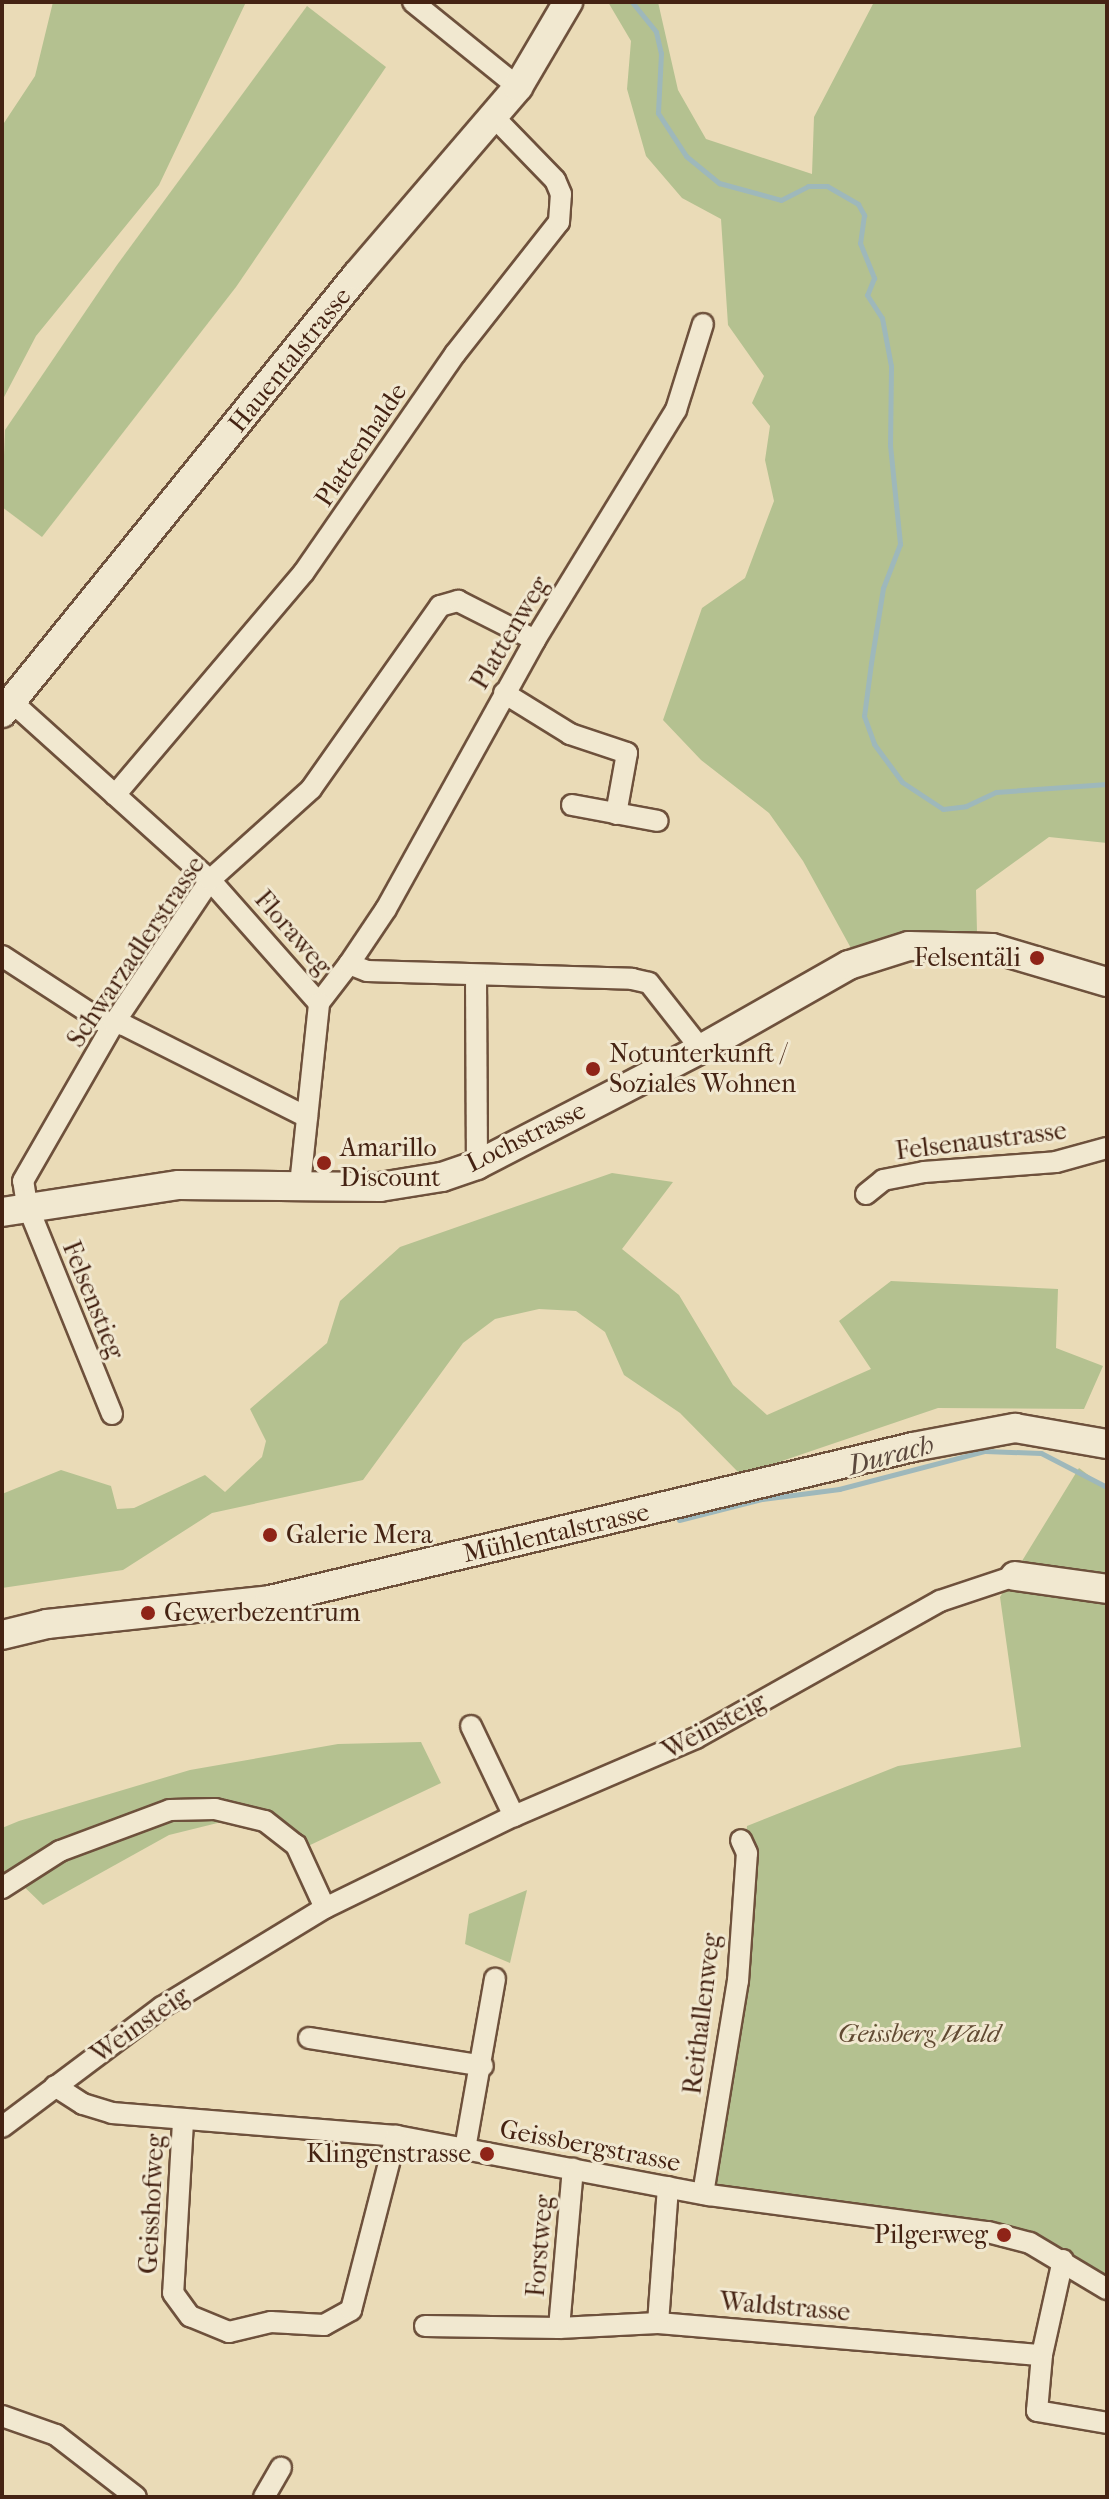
<!DOCTYPE html>
<html>
<head>
<meta charset="utf-8">
<style>
  body { margin:0 }
  #map { position:relative; width:1109px; height:2499px; overflow:hidden; background:#eadbb7; font-family:"IM FELL French Canon",serif }
  div>[style] { position:absolute }
  .green>* { inset:0; background:#b4c190 }
  .stream>* { height:5px; margin:-2.5px; padding:0 2.5px; transform-origin:2.5px; border-radius:2.5px; background:#9eb8bb }
  .roads { filter:drop-shadow(2px 0 #6e513c) drop-shadow(-2px 0 #6e513c) drop-shadow(0 2px #6e513c) drop-shadow(0 -2px #6e513c) }
  .street>* { height:20px; margin:-10px; padding:0 10px; transform-origin:10px; border-radius:10px; background:#f1e8d0 }
  .secondary>* { height:28px; margin:-14px; padding:0 14px; transform-origin:14px; border-radius:14px; background:#f1e8d0 }
  .dots>* { width:22px; height:22px; translate:-50% -50%; box-sizing:border-box; border:4px solid #f1e8d0; border-radius:50% }
  span { translate:-50% -50%; white-space:nowrap; text-align:center; line-height:1.15; -webkit-text-stroke:6px #f1e8d0; paint-order:stroke }
  .street-label { font-size:26px; color:#452313 }
  .poi-label { font-size:26px; color:#452313 }
  .right { translate:-100% -50%; text-align:right }
  .left { translate:0 -50%; text-align:left }
  .park-label { font-size:26px; color:#614a32; font-style:italic }
  .water-label { font-size:28px; color:#5b483d; font-style:italic }
  .frame { position:absolute; inset:0; border:4px solid #452313; pointer-events:none }
</style>
</head>
<body>
<div id="map">
  <div class="green">
    <i style="clip-path:polygon(53px 2px,246px 2px,159px 185px,36px 336px,2px 401px,2px 126px,35px 76px)"></i>
    <i style="clip-path:polygon(608px 2px,658px 2px,678px 90px,706px 139px,812px 174px,814px 117px,874px 2px,1107px 2px,1107px 843px,1049px 837px,976px 890px,977px 932px,922px 933px,852px 950px,803px 861px,769px 813px,701px 760px,663px 720px,702px 608px,745px 578px,774px 501px,765px 460px,770px 426px,752px 403px,764px 376px,728px 325px,721px 219px,682px 198px,646px 156px,627px 89px,631px 41px)"></i>
    <i style="clip-path:polygon(307px 6px,386px 67px,236px 287px,42px 537px,2px 507px,5px 430px,117px 265px)"></i>
    <i style="clip-path:polygon(612px 1173px,673px 1182px,622px 1249px,679px 1295px,733px 1385px,767px 1415px,871px 1369px,839px 1321px,891px 1281px,1058px 1289px,1056px 1348px,1103px 1366px,1084px 1409px,938px 1408px,741px 1475px,680px 1413px,624px 1375px,605px 1332px,576px 1311px,539px 1309px,495px 1319px,463px 1343px,363px 1480px,212px 1513px,123px 1570px,2px 1588px,2px 1494px,61px 1470px,111px 1486px,117px 1509px,134px 1508px,205px 1475px,225px 1492px,262px 1457px,266px 1441px,250px 1409px,327px 1343px,340px 1301px,400px 1247px)"></i>
    <i style="clip-path:polygon(1079px 1468px,1107px 1489px,1107px 2289px,1030px 2243px,709px 2195px,747px 1826px,898px 1766px,1021px 1747px,1000px 1597px)"></i>
    <i style="clip-path:polygon(421px 1742px,441px 1783px,306px 1847px,262px 1812px,169px 1835px,43px 1905px,12px 1875px,2px 1881px,2px 1828px,19px 1821px,190px 1770px,338px 1744px)"></i>
    <i style="clip-path:polygon(527px 1890px,510px 1963px,465px 1944px,469px 1914px)"></i>
  </div>
  <div class="stream">
    <i style="left:632px;top:2px;width:38px;rotate:51deg"></i>
    <i style="left:656px;top:32px;width:22px;rotate:77deg"></i>
    <i style="left:661px;top:53px;width:60px;rotate:92.9deg"></i>
    <i style="left:658px;top:113px;width:51px;rotate:56.9deg"></i>
    <i style="left:686px;top:156px;width:43px;rotate:39.3deg"></i>
    <i style="left:719px;top:183px;width:64px;rotate:15.3deg"></i>
    <i style="left:781px;top:200px;width:30px;rotate:-27deg"></i>
    <i style="left:808px;top:186px;width:19px"></i>
    <i style="left:827px;top:186px;width:36px;rotate:30deg"></i>
    <i style="left:858px;top:204px;width:13px;rotate:61deg"></i>
    <i style="left:864px;top:215px;width:28px;rotate:98deg"></i>
    <i style="left:860px;top:243px;width:38px;rotate:68deg"></i>
    <i style="left:874px;top:278px;width:18px;rotate:112deg"></i>
    <i style="left:867px;top:295px;width:27px;rotate:57deg"></i>
    <i style="left:882px;top:318px;width:49px;rotate:79.4deg"></i>
    <i style="left:891px;top:366px;width:79px;rotate:90.7deg"></i>
    <i style="left:890px;top:445px;width:100px;rotate:84.2deg"></i>
    <i style="left:900px;top:544px;width:47px;rotate:111.1deg"></i>
    <i style="left:883px;top:588px;width:76px;rotate:99.1deg"></i>
    <i style="left:871px;top:663px;width:53px;rotate:97.5deg"></i>
    <i style="left:864px;top:716px;width:30px;rotate:70deg"></i>
    <i style="left:874px;top:744px;width:47px;rotate:53.6deg"></i>
    <i style="left:902px;top:782px;width:49px;rotate:33.4deg"></i>
    <i style="left:943px;top:809px;width:23px;rotate:-7deg"></i>
    <i style="left:966px;top:806px;width:33px;rotate:-25deg"></i>
    <i style="left:996px;top:792px;width:111px;rotate:-4.1deg"></i>
    <i style="left:679px;top:1520px;width:86px;rotate:-14.2deg"></i>
    <i style="left:762px;top:1499px;width:78px;rotate:-7.4deg"></i>
    <i style="left:839px;top:1489px;width:151px;rotate:-14.6deg"></i>
    <i style="left:985px;top:1451px;width:56px;rotate:2deg"></i>
    <i style="left:1041px;top:1453px;width:74px;rotate:27.3deg"></i>
  </div>
  <div class="roads">
    <div class="street">
      <i style="left:413px;top:2px;width:135px;rotate:39deg"></i>
      <i style="left:504px;top:693px;width:78px;rotate:31.8deg"></i>
      <i style="left:570px;top:734px;width:60px;rotate:18.4deg"></i>
      <i style="left:627px;top:753px;width:62px;rotate:100.2deg"></i>
      <i style="left:12px;top:702px;width:266px;rotate:42deg"></i>
      <i style="left:210px;top:880px;width:164px;rotate:48.5deg"></i>
      <i style="left:319px;top:1003px;width:49px;rotate:-52.4deg"></i>
      <i style="left:349px;top:964px;width:19px;rotate:21deg"></i>
      <i style="left:367px;top:971px;width:265px;rotate:1.7deg"></i>
      <i style="left:632px;top:979px;width:17px;rotate:13deg"></i>
      <i style="left:649px;top:983px;width:84px;rotate:51.8deg"></i>
      <i style="left:115px;top:795px;width:292px;rotate:-49.7deg"></i>
      <i style="left:304px;top:572px;width:265px;rotate:-55.3deg"></i>
      <i style="left:455px;top:354px;width:168px;rotate:-51.8deg"></i>
      <i style="left:559px;top:222px;width:28px;rotate:-86deg"></i>
      <i style="left:561px;top:194px;width:15px;rotate:-113deg"></i>
      <i style="left:555px;top:180px;width:89px;rotate:-134.1deg"></i>
      <i style="left:572px;top:805px;width:87px;rotate:10.5deg"></i>
      <i style="left:2px;top:956px;width:119px;rotate:33deg"></i>
      <i style="left:102px;top:1021px;width:22px;rotate:10deg"></i>
      <i style="left:124px;top:1025px;width:205px;rotate:26.7deg"></i>
      <i style="left:349px;top:964px;width:66px;rotate:-56.1deg"></i>
      <i style="left:386px;top:909px;width:308px;rotate:-61deg"></i>
      <i style="left:535px;top:640px;width:270px;rotate:-58.5deg"></i>
      <i style="left:676px;top:410px;width:90px;rotate:-72.6deg"></i>
      <i style="left:476px;top:976px;width:189px;rotate:89.7deg"></i>
      <i style="left:300px;top:1185px;width:183px;rotate:-84deg"></i>
      <i style="left:866px;top:1194px;width:22px;rotate:-39deg"></i>
      <i style="left:883px;top:1180px;width:42px;rotate:-11deg"></i>
      <i style="left:924px;top:1172px;width:132px;rotate:-4.3deg"></i>
      <i style="left:1056px;top:1162px;width:53px;rotate:-15.4deg"></i>
      <i style="left:112px;top:1414px;width:226px;rotate:-112.1deg"></i>
      <i style="left:27px;top:1205px;width:24px;rotate:-99deg"></i>
      <i style="left:23px;top:1181px;width:182px;rotate:-60.1deg"></i>
      <i style="left:114px;top:1023px;width:172px;rotate:-56.1deg"></i>
      <i style="left:210px;top:880px;width:136px;rotate:-42deg"></i>
      <i style="left:311px;top:789px;width:224px;rotate:-54.8deg"></i>
      <i style="left:440px;top:606px;width:19px;rotate:-16deg"></i>
      <i style="left:458px;top:601px;width:86px;rotate:26.9deg"></i>
      <i style="left:471px;top:1726px;width:100px;rotate:64.5deg"></i>
      <i style="left:2px;top:1888px;width:69px;rotate:-32.5deg"></i>
      <i style="left:60px;top:1851px;width:117px;rotate:-20.4deg"></i>
      <i style="left:170px;top:1810px;width:45px;rotate:-1.3deg"></i>
      <i style="left:215px;top:1809px;width:51px;rotate:13.5deg"></i>
      <i style="left:265px;top:1821px;width:39px;rotate:38deg"></i>
      <i style="left:296px;top:1845px;width:69px;rotate:65.3deg"></i>
      <i style="left:309px;top:2038px;width:176px;rotate:9.1deg"></i>
      <i style="left:55px;top:2086px;width:33px;rotate:33deg"></i>
      <i style="left:83px;top:2104px;width:30px;rotate:17deg"></i>
      <i style="left:112px;top:2113px;width:285px;rotate:4.6deg"></i>
      <i style="left:396px;top:2136px;width:319px;rotate:10.7deg"></i>
      <i style="left:709px;top:2195px;width:281px;rotate:7.6deg"></i>
      <i style="left:988px;top:2232px;width:43px;rotate:14.7deg"></i>
      <i style="left:1030px;top:2243px;width:90px;rotate:30.9deg"></i>
      <i style="left:183px;top:2122px;width:171px;rotate:93.3deg"></i>
      <i style="left:173px;top:2293px;width:29px;rotate:54deg"></i>
      <i style="left:190px;top:2316px;width:42px;rotate:22.3deg"></i>
      <i style="left:229px;top:2332px;width:43px;rotate:-13.4deg"></i>
      <i style="left:271px;top:2322px;width:53px;rotate:3.2deg"></i>
      <i style="left:324px;top:2325px;width:31px;rotate:-29deg"></i>
      <i style="left:351px;top:2310px;width:180px;rotate:-75.5deg"></i>
      <i style="left:2px;top:2127px;width:200px;rotate:-36.9deg"></i>
      <i style="left:162px;top:2007px;width:191px;rotate:-31.3deg"></i>
      <i style="left:325px;top:1908px;width:210px;rotate:-26deg"></i>
      <i style="left:514px;top:1816px;width:198px;rotate:-23.2deg"></i>
      <i style="left:696px;top:1738px;width:280px;rotate:-29.3deg"></i>
      <i style="left:940px;top:1601px;width:79px;rotate:-18.4deg"></i>
      <i style="left:465px;top:2149px;width:173px;rotate:-80deg"></i>
      <i style="left:668px;top:2187px;width:136px;rotate:94.2deg"></i>
      <i style="left:658px;top:2323px;width:385px;rotate:4.8deg"></i>
      <i style="left:703px;top:2194px;width:216px;rotate:-80.7deg"></i>
      <i style="left:738px;top:1981px;width:128px;rotate:-86deg"></i>
      <i style="left:747px;top:1853px;width:14px;rotate:-115deg"></i>
      <i style="left:1063px;top:2260px;width:97px;rotate:102.5deg"></i>
      <i style="left:1042px;top:2355px;width:56px;rotate:95.1deg"></i>
      <i style="left:1037px;top:2411px;width:71px;rotate:9.7deg"></i>
      <i style="left:425px;top:2326px;width:134px;rotate:0.9deg"></i>
      <i style="left:559px;top:2328px;width:99px;rotate:-2.9deg"></i>
      <i style="left:559px;top:2328px;width:160px;rotate:-85deg"></i>
      <i style="left:2px;top:2416px;width:57px;rotate:19.4deg"></i>
      <i style="left:56px;top:2435px;width:101px;rotate:37.8deg"></i>
      <i style="left:264px;top:2497px;width:34px;rotate:-60deg"></i>
    </div>
    <div class="secondary">
      <i style="left:2px;top:713px;width:564px;rotate:-50.98deg"></i>
      <i style="left:357px;top:275px;width:248px;rotate:-49.4deg"></i>
      <i style="left:518px;top:87px;width:99px;rotate:-59.5deg"></i>
      <i style="left:2px;top:1212px;width:179px;rotate:-8.7deg"></i>
      <i style="left:179px;top:1185px;width:201px;rotate:0.6deg"></i>
      <i style="left:380px;top:1187px;width:63px;rotate:-9.2deg"></i>
      <i style="left:442px;top:1177px;width:37px;rotate:-19deg"></i>
      <i style="left:477px;top:1165px;width:252px;rotate:-27.4deg"></i>
      <i style="left:701px;top:1049px;width:170px;rotate:-29.6deg"></i>
      <i style="left:849px;top:965px;width:63px;rotate:-17.6deg"></i>
      <i style="left:909px;top:946px;width:83px;rotate:1.4deg"></i>
      <i style="left:992px;top:948px;width:120px;rotate:16.5deg"></i>
      <i style="left:1015px;top:1576px;width:93px;rotate:8deg"></i>
      <i style="left:2px;top:1635px;width:46px;rotate:-13.7deg"></i>
      <i style="left:47px;top:1624px;width:224px;rotate:-6.1deg"></i>
      <i style="left:270px;top:1600px;width:661px;rotate:-13.38deg"></i>
      <i style="left:913px;top:1447px;width:104px;rotate:-10.6deg"></i>
      <i style="left:1015px;top:1428px;width:93px;rotate:9.9deg"></i>
    </div>
  </div>
  <div class="dots">
    <i style="left:1037px;top:958px;background:#8f2418"></i>
    <i style="left:593px;top:1069px;background:#8f2418"></i>
    <i style="left:324px;top:1163px;background:#8f2418"></i>
    <i style="left:270px;top:1535px;background:#8f2418"></i>
    <i style="left:148px;top:1613px;background:#8f2418"></i>
    <i style="left:487px;top:2154px;background:#8f2418"></i>
    <i style="left:1004px;top:2235px;background:#8f2418"></i>
  </div>
  <div class="street-label">
    <span style="left:290px;top:360px;rotate:-51deg">Hauentalstrasse</span>
    <span style="left:361px;top:445px;rotate:-56deg">Plattenhalde</span>
    <span style="left:510px;top:633px;rotate:-59deg">Plattenweg</span>
    <span style="left:293px;top:933px;rotate:49deg">Floraweg</span>
    <span style="left:136px;top:952px;rotate:-56deg">Schwarzadlerstrasse</span>
    <span style="left:526px;top:1137px;rotate:-26deg">Lochstrasse</span>
    <span style="left:981px;top:1141px;rotate:-7deg">Felsenaustrasse</span>
    <span style="left:93px;top:1300px;rotate:68deg">Felsenstieg</span>
    <span style="left:556px;top:1533px;rotate:-13deg">Mühlentalstrasse</span>
    <span style="left:714px;top:1726px;rotate:-28deg">Weinsteig</span>
    <span style="left:702px;top:2014px;rotate:-83deg">Reithallenweg</span>
    <span style="left:140px;top:2025px;rotate:-35deg">Weinsteig</span>
    <span style="left:590px;top:2146px;rotate:11deg">Geissbergstrasse</span>
    <span style="left:152px;top:2204px;rotate:-87deg">Geisshofweg</span>
    <span style="left:540px;top:2246px;rotate:-85deg">Forstweg</span>
    <span style="left:785px;top:2307px;rotate:5deg">Waldstrasse</span>
  </div>
  <div class="poi-label">
    <span class="right" style="left:1021px;top:958px">Felsentäli</span>
    <span class="left" style="left:609px;top:1069px">Notunterkunft /<br>Soziales Wohnen</span>
    <span class="left" style="left:340px;top:1163px">Amarillo<br>Discount</span>
    <span class="left" style="left:286px;top:1535px">Galerie Mera</span>
    <span class="left" style="left:164px;top:1613px">Gewerbezentrum</span>
    <span class="right" style="left:471px;top:2154px">Klingenstrasse</span>
    <span class="right" style="left:988px;top:2235px">Pilgerweg</span>
  </div>
  <div class="park-label">
    <span style="left:919px;top:2034px">Geissberg Wald</span>
  </div>
  <div class="water-label">
    <span style="left:891px;top:1455px;rotate:-15deg">Durach</span>
  </div>
  <div class="frame"></div>
</div>
</body>
</html>
